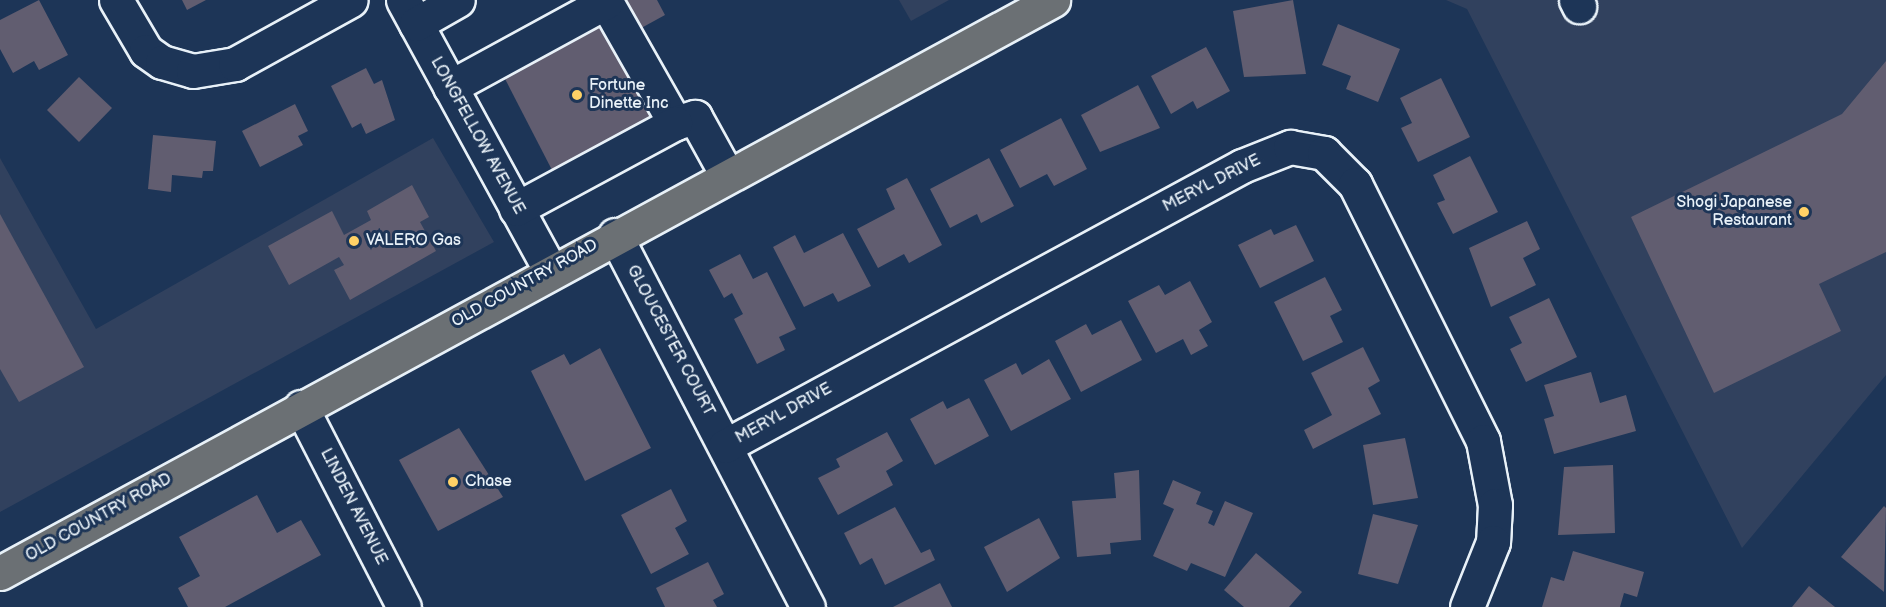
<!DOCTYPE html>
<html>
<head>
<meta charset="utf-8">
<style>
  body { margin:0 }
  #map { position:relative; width:1886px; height:607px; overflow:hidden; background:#1d3557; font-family:"Balsamiq Sans",sans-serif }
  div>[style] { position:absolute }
  .built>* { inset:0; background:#31415e }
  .building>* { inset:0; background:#615d70 }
  .roads { filter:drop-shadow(2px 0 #e8f1f8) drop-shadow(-2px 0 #e8f1f8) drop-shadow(0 2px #e8f1f8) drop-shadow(0 -2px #e8f1f8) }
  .minor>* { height:33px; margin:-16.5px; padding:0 16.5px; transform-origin:16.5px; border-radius:16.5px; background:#1d3557 }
  .major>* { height:33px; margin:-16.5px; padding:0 16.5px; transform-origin:16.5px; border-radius:16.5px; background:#6b7074 }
  .dots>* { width:16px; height:16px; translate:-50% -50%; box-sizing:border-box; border:3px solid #1d3557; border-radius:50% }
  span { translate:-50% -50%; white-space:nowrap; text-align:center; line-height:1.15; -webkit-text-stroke:6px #1d3557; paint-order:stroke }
  .poi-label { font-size:16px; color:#e8f1f8 }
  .left { translate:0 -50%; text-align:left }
  .right { translate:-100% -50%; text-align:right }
  .street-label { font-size:16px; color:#e8f1f8 }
</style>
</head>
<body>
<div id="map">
  <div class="built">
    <i style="clip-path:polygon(899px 0,949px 0,911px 21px)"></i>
    <i style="clip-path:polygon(1446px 0,1886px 0,1886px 375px,1742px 548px,1467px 9px)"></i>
    <i style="clip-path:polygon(433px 138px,494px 242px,0 512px,0 158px,96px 329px)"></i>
  </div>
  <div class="building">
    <i style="clip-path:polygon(39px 0,68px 55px,39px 70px,34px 61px,13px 73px,0 49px,0 20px)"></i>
    <i style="clip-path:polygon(182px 0,206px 0,187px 10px)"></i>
    <i style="clip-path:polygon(616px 0,657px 0,665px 15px,634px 32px)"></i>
    <i style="clip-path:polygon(1293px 0,1306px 74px,1244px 77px,1233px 11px)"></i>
    <i style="clip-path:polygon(599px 17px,653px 118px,552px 170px,502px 73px)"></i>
    <i style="clip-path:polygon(1338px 24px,1400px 49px,1378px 102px,1346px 89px,1351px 76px,1322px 65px)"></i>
    <i style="clip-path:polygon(1206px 47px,1230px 91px,1197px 109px,1193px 101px,1171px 114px,1151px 76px)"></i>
    <i style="clip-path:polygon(1886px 61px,1886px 252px,1819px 284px,1841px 331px,1714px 393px,1631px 217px,1842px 114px)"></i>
    <i style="clip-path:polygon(366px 68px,374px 84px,382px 80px,395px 120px,366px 134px,361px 123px,352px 128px,331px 86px)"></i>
    <i style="clip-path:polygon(79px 77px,112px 108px,79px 142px,47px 110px)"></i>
    <i style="clip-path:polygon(1441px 78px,1470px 137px,1418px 162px,1401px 128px,1412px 123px,1400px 98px)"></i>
    <i style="clip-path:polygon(1138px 85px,1160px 128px,1100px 152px,1081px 115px)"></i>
    <i style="clip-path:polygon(295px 104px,308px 131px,298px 136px,303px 145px,260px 167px,242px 131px)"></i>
    <i style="clip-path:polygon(1061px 118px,1087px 169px,1054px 186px,1047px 174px,1020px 188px,1000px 150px)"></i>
    <i style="clip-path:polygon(153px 135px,216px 141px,213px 171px,203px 171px,202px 178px,172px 175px,171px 192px,148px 189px)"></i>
    <i style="clip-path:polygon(1470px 156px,1498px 212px,1453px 234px,1437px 203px,1445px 200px,1433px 175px)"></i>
    <i style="clip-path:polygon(989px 158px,1014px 206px,981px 223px,977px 214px,950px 228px,930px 189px)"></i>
    <i style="clip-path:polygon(907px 178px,942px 245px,909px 263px,904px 254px,878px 268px,857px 229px,895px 209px,886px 189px)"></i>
    <i style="clip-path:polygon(412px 185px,429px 217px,420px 222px,436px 251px,350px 300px,334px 270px,344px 265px,339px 257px,289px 285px,268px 246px,332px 211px,344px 235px,371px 220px,367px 211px)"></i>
    <i style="clip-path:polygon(0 214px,84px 367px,19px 402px,0 369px)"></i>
    <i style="clip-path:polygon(1527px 221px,1540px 249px,1523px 258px,1536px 285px,1491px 307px,1469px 248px)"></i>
    <i style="clip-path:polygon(1296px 225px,1314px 261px,1260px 288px,1238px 245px,1271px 229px,1274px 235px)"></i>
    <i style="clip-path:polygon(843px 233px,871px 286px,838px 302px,833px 293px,804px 307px,773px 247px,795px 235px,804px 253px)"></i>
    <i style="clip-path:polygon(740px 254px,753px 279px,767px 272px,796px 329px,779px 337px,785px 350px,757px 364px,734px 319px,743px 314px,732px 293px,724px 298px,709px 270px)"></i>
    <i style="clip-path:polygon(1325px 277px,1342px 310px,1330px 316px,1343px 342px,1303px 361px,1274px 302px)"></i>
    <i style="clip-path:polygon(1190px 281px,1212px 322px,1199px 330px,1208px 346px,1191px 355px,1183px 339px,1156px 353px,1128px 301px,1159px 285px,1165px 295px)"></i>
    <i style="clip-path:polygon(1549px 298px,1577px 357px,1526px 382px,1510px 349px,1522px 343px,1509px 317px)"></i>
    <i style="clip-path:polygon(1121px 320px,1142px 360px,1081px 392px,1055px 341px,1086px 324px,1092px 335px)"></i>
    <i style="clip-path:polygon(1363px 347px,1380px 381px,1368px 388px,1381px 414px,1313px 449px,1304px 430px,1332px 415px,1311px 373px)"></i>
    <i style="clip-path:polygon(600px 348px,651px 448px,585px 481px,531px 371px,564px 354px,570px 365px)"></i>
    <i style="clip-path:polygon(1049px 359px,1071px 399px,1011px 431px,984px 380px,1016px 363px,1022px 375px)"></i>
    <i style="clip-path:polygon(1591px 372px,1600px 403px,1626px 395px,1636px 431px,1554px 454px,1544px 419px,1554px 416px,1544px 385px)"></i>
    <i style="clip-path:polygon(969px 398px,989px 436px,935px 465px,910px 419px,943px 401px,947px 409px)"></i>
    <i style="clip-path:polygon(459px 428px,503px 497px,438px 531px,399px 460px)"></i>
    <i style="clip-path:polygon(887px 432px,903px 461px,886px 471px,893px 485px,838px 515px,818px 478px,840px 467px,836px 459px)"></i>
    <i style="clip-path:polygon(1405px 438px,1418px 498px,1373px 505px,1363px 445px)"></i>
    <i style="clip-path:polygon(1613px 465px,1615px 533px,1558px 535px,1564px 467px)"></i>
    <i style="clip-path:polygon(1139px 470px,1141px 540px,1110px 543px,1111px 554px,1077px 557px,1072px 501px,1116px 498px,1114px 473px)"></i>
    <i style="clip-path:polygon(1173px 480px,1201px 492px,1196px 504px,1213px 511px,1208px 523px,1214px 526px,1225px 501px,1253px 513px,1225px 577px,1191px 563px,1187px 571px,1153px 556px,1174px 509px,1163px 504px)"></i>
    <i style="clip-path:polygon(671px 489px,687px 521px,675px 528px,689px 554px,651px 574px,621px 515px)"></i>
    <i style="clip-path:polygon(257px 495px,277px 533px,301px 520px,321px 555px,225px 607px,188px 607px,178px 588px,200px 576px,179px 537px)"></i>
    <i style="clip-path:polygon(1884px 506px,1886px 508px,1884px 592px,1841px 557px)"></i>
    <i style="clip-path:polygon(895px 507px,921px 553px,930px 549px,935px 560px,885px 585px,872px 558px,860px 565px,844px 533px)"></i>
    <i style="clip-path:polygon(1373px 514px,1418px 525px,1398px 584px,1358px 574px)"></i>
    <i style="clip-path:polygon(1039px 518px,1060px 558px,1007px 592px,984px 547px)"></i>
    <i style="clip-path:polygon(1573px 551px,1644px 572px,1637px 597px,1624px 593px,1620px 607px,1542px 607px,1551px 577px,1564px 581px)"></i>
    <i style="clip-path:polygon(1256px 553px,1302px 592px,1289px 607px,1244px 607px,1224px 590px)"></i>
    <i style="clip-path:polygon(708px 562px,724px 594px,713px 600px,717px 607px,665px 607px,656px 588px)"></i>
    <i style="clip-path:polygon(940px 583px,952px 607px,893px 607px)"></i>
    <i style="clip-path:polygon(1809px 586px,1835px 607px,1792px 607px)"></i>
  </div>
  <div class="roads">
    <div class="minor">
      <i style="left:116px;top:0;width:59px;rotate:59.5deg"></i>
      <i style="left:146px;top:51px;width:19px;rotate:35deg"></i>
      <i style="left:162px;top:62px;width:32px;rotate:16deg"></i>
      <i style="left:193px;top:71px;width:43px;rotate:-9.5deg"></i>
      <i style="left:235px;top:64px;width:132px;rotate:-28.9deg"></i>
      <i style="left:403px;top:0;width:310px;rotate:61.4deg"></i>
      <i style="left:605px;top:0;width:142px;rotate:60.4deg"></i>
      <i style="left:675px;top:123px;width:21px;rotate:-17deg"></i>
      <i style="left:695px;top:117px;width:66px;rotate:61.1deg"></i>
      <i style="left:1576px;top:0;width:7px;rotate:63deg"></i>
      <i style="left:416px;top:24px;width:48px;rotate:-29.7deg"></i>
      <i style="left:450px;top:87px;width:178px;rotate:-28.6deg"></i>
      <i style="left:516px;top:209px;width:181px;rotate:-28.4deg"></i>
      <i style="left:615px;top:235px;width:419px;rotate:62.6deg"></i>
      <i style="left:301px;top:407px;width:225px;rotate:62.8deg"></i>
      <i style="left:725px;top:446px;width:588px;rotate:-28.44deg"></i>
      <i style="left:1242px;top:166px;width:52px;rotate:-21.6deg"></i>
      <i style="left:1290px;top:147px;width:35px;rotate:10deg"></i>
      <i style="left:1324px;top:153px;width:44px;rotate:45deg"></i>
      <i style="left:1355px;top:184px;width:287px;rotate:63.5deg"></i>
      <i style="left:1483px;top:441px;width:65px;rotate:79.4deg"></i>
      <i style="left:1495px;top:505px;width:37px;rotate:93deg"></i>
      <i style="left:1493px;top:542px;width:70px;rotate:111.8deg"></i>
    </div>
    <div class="major">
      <i style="left:0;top:573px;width:1199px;rotate:-28.55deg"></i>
    </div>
  </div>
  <div class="dots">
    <i style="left:577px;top:95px;background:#ffd166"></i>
    <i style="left:1804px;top:212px;background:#ffd166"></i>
    <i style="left:354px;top:241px;background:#ffd166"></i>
    <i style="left:453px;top:482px;background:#ffd166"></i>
  </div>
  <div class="poi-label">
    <span class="left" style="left:589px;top:95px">Fortune<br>Dinette Inc</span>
    <span class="right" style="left:1792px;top:212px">Shogi Japanese<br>Restaurant</span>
    <span class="left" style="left:366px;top:241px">VALERO Gas</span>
    <span class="left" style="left:465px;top:482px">Chase</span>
  </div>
  <div class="street-label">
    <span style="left:477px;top:136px;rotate:61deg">LONGFELLOW AVENUE</span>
    <span style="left:1212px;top:184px;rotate:-27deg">MERYL DRIVE</span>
    <span style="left:525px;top:284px;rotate:-29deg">OLD COUNTRY ROAD</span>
    <span style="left:670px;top:341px;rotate:62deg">GLOUCESTER COURT</span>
    <span style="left:784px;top:414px;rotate:-29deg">MERYL DRIVE</span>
    <span style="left:353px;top:507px;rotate:63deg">LINDEN AVENUE</span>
    <span style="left:99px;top:518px;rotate:-29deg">OLD COUNTRY ROAD</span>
  </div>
</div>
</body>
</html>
